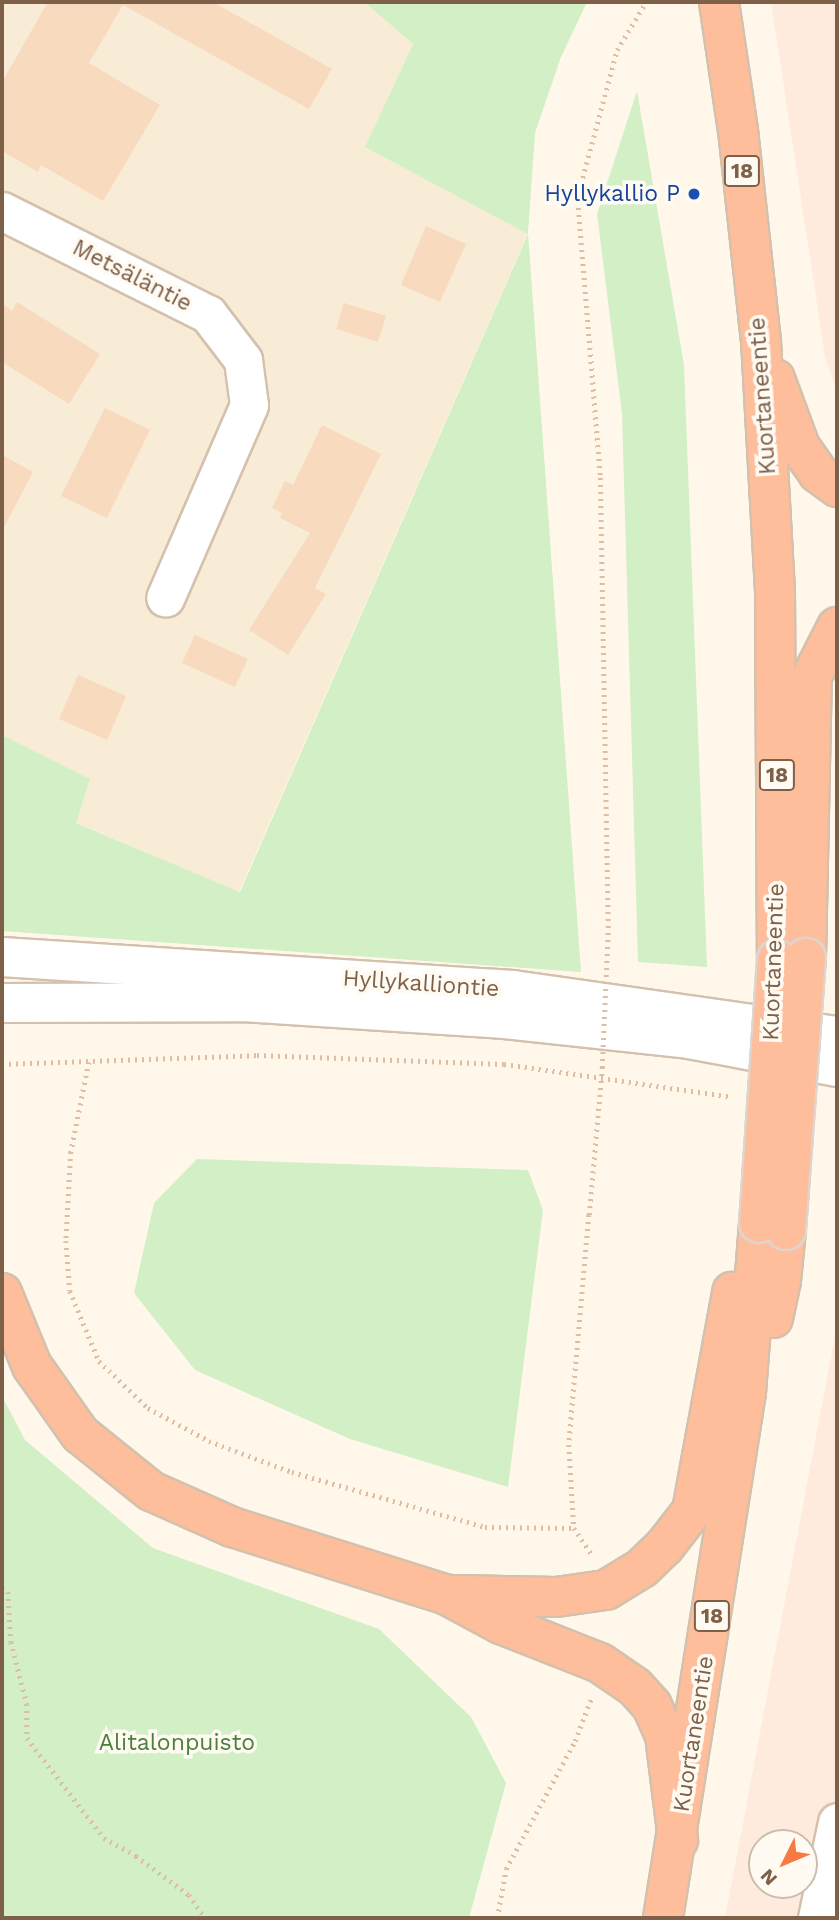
<!DOCTYPE html>
<html>
<head>
<meta charset="utf-8">
<style>
  body { margin:0 }
  #map { position:relative; width:839px; height:1920px; overflow:hidden; background:#fff8ea; font-family:"Work Sans",sans-serif }
  div>[style] { position:absolute }
  .residential>* { inset:0; background:#f8ecd7 }
  .commercial>* { inset:0; background:#ffebde }
  .green>* { inset:0; background:#d3efc5 }
  .building>* { inset:0; background:#f8dabe }
  .path>* { height:4.5px; margin-top:-2.25px; transform-origin:0; background:repeating-linear-gradient(90deg,#debda0 0 2px,transparent 0 7px) }
  .roads { filter:drop-shadow(2px 0 #d4c1ad) drop-shadow(-2px 0 #d4c1ad) drop-shadow(0 2px #d4c1ad) drop-shadow(0 -2px #d4c1ad) }
  .street>* { height:37px; margin:-18.5px; padding:0 18.5px; transform-origin:18.5px; border-radius:18.5px; background:#fff }
  .secondary>* { height:38px; margin:-19px; padding:0 19px; transform-origin:19px; border-radius:19px; background:#fff }
  .highway>* { height:38px; margin:-19px; padding:0 19px; transform-origin:19px; border-radius:19px; background:#ffbe9b }
  .path-bridge>* { height:4.5px; margin-top:-2.25px; transform-origin:0; background:repeating-linear-gradient(90deg,#debda0 0 2px,transparent 0 7px) }
  .bridges { filter:drop-shadow(2px 0 #ddd6d0) drop-shadow(-2px 0 #ddd6d0) drop-shadow(0 2px #ddd6d0) drop-shadow(0 -2px #ddd6d0) }
  .highway-bridge>* { height:38px; margin:-19px; padding:0 19px; transform-origin:19px; border-radius:19px; background:#ffbe9b }
  .dots>* { width:19px; height:19px; translate:-50% -50%; box-sizing:border-box; border:4px solid #fffbf3; border-radius:50% }
  span { translate:-50% -50%; white-space:nowrap; text-align:center; line-height:1.15; -webkit-text-stroke:7px #fffbf3; paint-order:stroke }
  .shield-label span { padding:2px 5px; background:#fffbf3; border:2px solid; border-radius:5px; -webkit-text-stroke-width:0 }
  .shield-label { font-size:21px; color:#7e6049; font-weight:700 }
  .transit-label { font-size:23px; color:#164399 }
  .right { translate:-100% -50%; text-align:right }
  .street-label { font-size:23px; color:#7e6049 }
  .park-label { font-size:23px; color:#4a7f3c }
  .frame { position:absolute; inset:0; border:4px solid #7e6049; pointer-events:none }
  .north { position:absolute; left:748px; top:1829px; width:70px; height:70px; box-sizing:border-box; background:#fffbf3; border:2px solid #cbbdaf; border-radius:50%; rotate:227deg; font-size:19px; font-weight:700; line-height:28px; text-align:center; color:#7e6049 }
  .north::after { content:''; display:block; margin:auto; width:24px; height:32px; background:#f67a42; clip-path:polygon(50% 0,100% 100%,50% 72%,0 100%) }
</style>
</head>
<body>
<div id="map">
  <div class="residential">
    <i style="clip-path:polygon(2px 2px,364px 2px,413px 44px,365px 147px,528px 233px,239px 892px,75px 822px,90px 779px,2px 735px)"></i>
  </div>
  <div class="commercial">
    <i style="clip-path:polygon(771px 2px,837px 2px,837px 393px,825px 357px)"></i>
    <i style="clip-path:polygon(evenodd,837px 1325px,837px 1918px,725px 1918px,837px 1325px,762px 1843px,804px 1843px,804px 1885px,762px 1885px,762px 1843px)"></i>
  </div>
  <div class="green">
    <i style="clip-path:polygon(364px 2px,587px 2px,561px 57px,535px 133px,528px 233px,581px 972px,2px 931px,2px 735px,90px 779px,76px 823px,240px 892px,528px 234px,365px 147px,413px 44px)"></i>
    <i style="clip-path:polygon(637px 91px,684px 365px,707px 967px,638px 962px,622px 414px,597px 214px)"></i>
    <i style="clip-path:polygon(197px 1159px,528px 1170px,543px 1210px,508px 1487px,350px 1439px,195px 1370px,134px 1293px,154px 1203px)"></i>
    <i style="clip-path:polygon(2px 1396px,25px 1440px,153px 1548px,379px 1629px,471px 1717px,506px 1783px,469px 1918px,2px 1918px)"></i>
  </div>
  <div class="building">
    <i style="clip-path:polygon(48px 2px,213px 2px,332px 69px,309px 109px,123px 5px,89px 63px,160px 105px,103px 201px,41px 165px,38px 172px,2px 151px,2px 82px)"></i>
    <i style="clip-path:polygon(426px 226px,466px 244px,440px 302px,401px 285px)"></i>
    <i style="clip-path:polygon(17px 302px,100px 354px,69px 404px,2px 362px,2px 304px,12px 311px)"></i>
    <i style="clip-path:polygon(344px 303px,386px 316px,378px 342px,336px 329px)"></i>
    <i style="clip-path:polygon(105px 408px,150px 430px,107px 518px,61px 496px)"></i>
    <i style="clip-path:polygon(322px 425px,381px 454px,315px 588px,326px 594px,288px 655px,249px 630px,310px 533px,280px 518px,282px 513px,272px 508px,285px 481px,293px 485px)"></i>
    <i style="clip-path:polygon(2px 455px,33px 472px,2px 531px)"></i>
    <i style="clip-path:polygon(195px 635px,248px 659px,235px 687px,182px 663px)"></i>
    <i style="clip-path:polygon(78px 675px,126px 696px,107px 740px,59px 719px)"></i>
  </div>
  <div class="path">
    <i style="left:608px;top:928px;width:453px;rotate:-91deg"></i>
    <i style="left:600px;top:475px;width:278px;rotate:-94.7deg"></i>
    <i style="left:577px;top:198px;width:153px;rotate:-74.9deg"></i>
    <i style="left:617px;top:50px;width:56px;rotate:-58.9deg"></i>
    <i style="left:89px;top:1062px;width:92px;rotate:101.3deg"></i>
    <i style="left:71px;top:1152px;width:89px;rotate:93.2deg"></i>
    <i style="left:66px;top:1241px;width:50px;rotate:85.4deg"></i>
    <i style="left:70px;top:1291px;width:76px;rotate:67.5deg"></i>
    <i style="left:99px;top:1361px;width:68px;rotate:43.8deg"></i>
    <i style="left:148px;top:1408px;width:69px;rotate:28.4deg"></i>
    <i style="left:209px;top:1441px;width:89px;rotate:20.5deg"></i>
    <i style="left:292px;top:1472px;width:201px;rotate:15.9deg"></i>
    <i style="left:485px;top:1527px;width:89px;rotate:0.6deg"></i>
    <i style="left:2px;top:1064px;width:255px;rotate:-2deg"></i>
    <i style="left:257px;top:1055px;width:247px;rotate:2.1deg"></i>
    <i style="left:504px;top:1064px;width:230px;rotate:8.2deg"></i>
    <i style="left:589px;top:1215px;width:231px;rotate:95deg"></i>
    <i style="left:569px;top:1445px;width:83px;rotate:86.6deg"></i>
    <i style="left:574px;top:1528px;width:34px;rotate:56deg"></i>
    <i style="left:2px;top:1589px;width:7px;rotate:27deg"></i>
    <i style="left:8px;top:1592px;width:50px;rotate:86.6deg"></i>
    <i style="left:11px;top:1642px;width:64px;rotate:75.5deg"></i>
    <i style="left:27px;top:1704px;width:34px;rotate:90deg"></i>
    <i style="left:27px;top:1738px;width:126px;rotate:52.4deg"></i>
    <i style="left:104px;top:1838px;width:37px;rotate:29deg"></i>
    <i style="left:136px;top:1856px;width:66px;rotate:36.3deg"></i>
    <i style="left:189px;top:1895px;width:28px;rotate:55deg"></i>
    <i style="left:497px;top:1918px;width:50px;rotate:-79.6deg"></i>
    <i style="left:506px;top:1869px;width:145px;rotate:-61.7deg"></i>
    <i style="left:575px;top:1741px;width:45px;rotate:-69.1deg"></i>
  </div>
  <div class="roads">
    <div class="street">
      <i style="left:2px;top:211px;width:230px;rotate:26.6deg"></i>
      <i style="left:208px;top:314px;width:58px;rotate:52.7deg"></i>
      <i style="left:243px;top:360px;width:45px;rotate:82.4deg"></i>
      <i style="left:249px;top:405px;width:210px;rotate:113.5deg"></i>
      <i style="left:817px;top:1918px;width:98px;rotate:-78.2deg"></i>
    </div>
    <div class="secondary">
      <i style="left:2px;top:957px;width:512px;rotate:3.69deg"></i>
      <i style="left:513px;top:990px;width:327px;rotate:8.1deg"></i>
      <i style="left:2px;top:1003px;width:241px;rotate:-0.2deg"></i>
      <i style="left:243px;top:1002px;width:263px;rotate:3.7deg"></i>
      <i style="left:505px;top:1019px;width:185px;rotate:6.2deg"></i>
      <i style="left:689px;top:1039px;width:151px;rotate:10.7deg"></i>
    </div>
    <div class="highway">
      <i style="left:719px;top:2px;width:129px;rotate:81.6deg"></i>
      <i style="left:738px;top:130px;width:212px;rotate:83.8deg"></i>
      <i style="left:761px;top:341px;width:249px;rotate:86.8deg"></i>
      <i style="left:775px;top:590px;width:370px;rotate:89.7deg"></i>
      <i style="left:775px;top:379px;width:72px;rotate:69.8deg"></i>
      <i style="left:800px;top:447px;width:32px;rotate:55deg"></i>
      <i style="left:818px;top:473px;width:24px;rotate:36deg"></i>
      <i style="left:806px;top:958px;width:282px;rotate:-88.8deg"></i>
      <i style="left:812px;top:676px;width:55px;rotate:-63deg"></i>
      <i style="left:2px;top:1293px;width:79px;rotate:67.7deg"></i>
      <i style="left:32px;top:1366px;width:83px;rotate:54.8deg"></i>
      <i style="left:80px;top:1434px;width:91px;rotate:38.8deg"></i>
      <i style="left:151px;top:1491px;width:89px;rotate:24deg"></i>
      <i style="left:232px;top:1527px;width:223px;rotate:17.5deg"></i>
      <i style="left:445px;top:1594px;width:64px;rotate:28.2deg"></i>
      <i style="left:501px;top:1624px;width:106px;rotate:21.5deg"></i>
      <i style="left:600px;top:1663px;width:42px;rotate:34.4deg"></i>
      <i style="left:635px;top:1687px;width:25px;rotate:48deg"></i>
      <i style="left:652px;top:1706px;width:32px;rotate:66deg"></i>
      <i style="left:665px;top:1735px;width:106px;rotate:82.9deg"></i>
      <i style="left:773px;top:1318px;width:39px;rotate:-78deg"></i>
      <i style="left:781px;top:1280px;width:50px;rotate:-84.3deg"></i>
      <i style="left:454px;top:1595px;width:102px;rotate:1.1deg"></i>
      <i style="left:556px;top:1597px;width:50px;rotate:-8deg"></i>
      <i style="left:606px;top:1590px;width:42px;rotate:-31.4deg"></i>
      <i style="left:642px;top:1568px;width:30px;rotate:-44deg"></i>
      <i style="left:664px;top:1547px;width:46px;rotate:-52.1deg"></i>
      <i style="left:692px;top:1511px;width:223px;rotate:-79.6deg"></i>
      <i style="left:663px;top:1918px;width:533px;rotate:-81.03deg"></i>
      <i style="left:746px;top:1392px;width:169px;rotate:-85.6deg"></i>
    </div>
  </div>
  <div class="path-bridge">
    <i style="left:589px;top:1215px;width:148px;rotate:-84.9deg"></i>
    <i style="left:602px;top:1068px;width:140px;rotate:-87.5deg"></i>
  </div>
  <div class="bridges">
    <div class="highway-bridge">
      <i style="left:759px;top:1223px;width:264px;rotate:-86.1deg"></i>
      <i style="left:786px;top:1230px;width:273px;rotate:-85.8deg"></i>
    </div>
  </div>
  <div class="dots">
    <i style="left:694px;top:194px;background:#1a4fb4"></i>
  </div>
  <div class="shield-label">
    <span style="left:742px;top:171px">18</span>
    <span style="left:777px;top:775px">18</span>
    <span style="left:712px;top:1616px">18</span>
  </div>
  <div class="transit-label">
    <span class="right" style="left:680px;top:194px">Hyllykallio P</span>
  </div>
  <div class="street-label">
    <span style="left:132px;top:276px;rotate:27deg">Metsäläntie</span>
    <span style="left:763px;top:396px;rotate:-94deg">Kuortaneentie</span>
    <span style="left:774px;top:962px;rotate:-88deg">Kuortaneentie</span>
    <span style="left:421px;top:984px;rotate:4deg">Hyllykalliontie</span>
    <span style="left:694px;top:1734px;rotate:-81deg">Kuortaneentie</span>
  </div>
  <div class="park-label">
    <span style="left:177px;top:1743px">Alitalonpuisto</span>
  </div>
  <div class="frame"></div>
  <div class="north">N</div>
</div>
</body>
</html>
